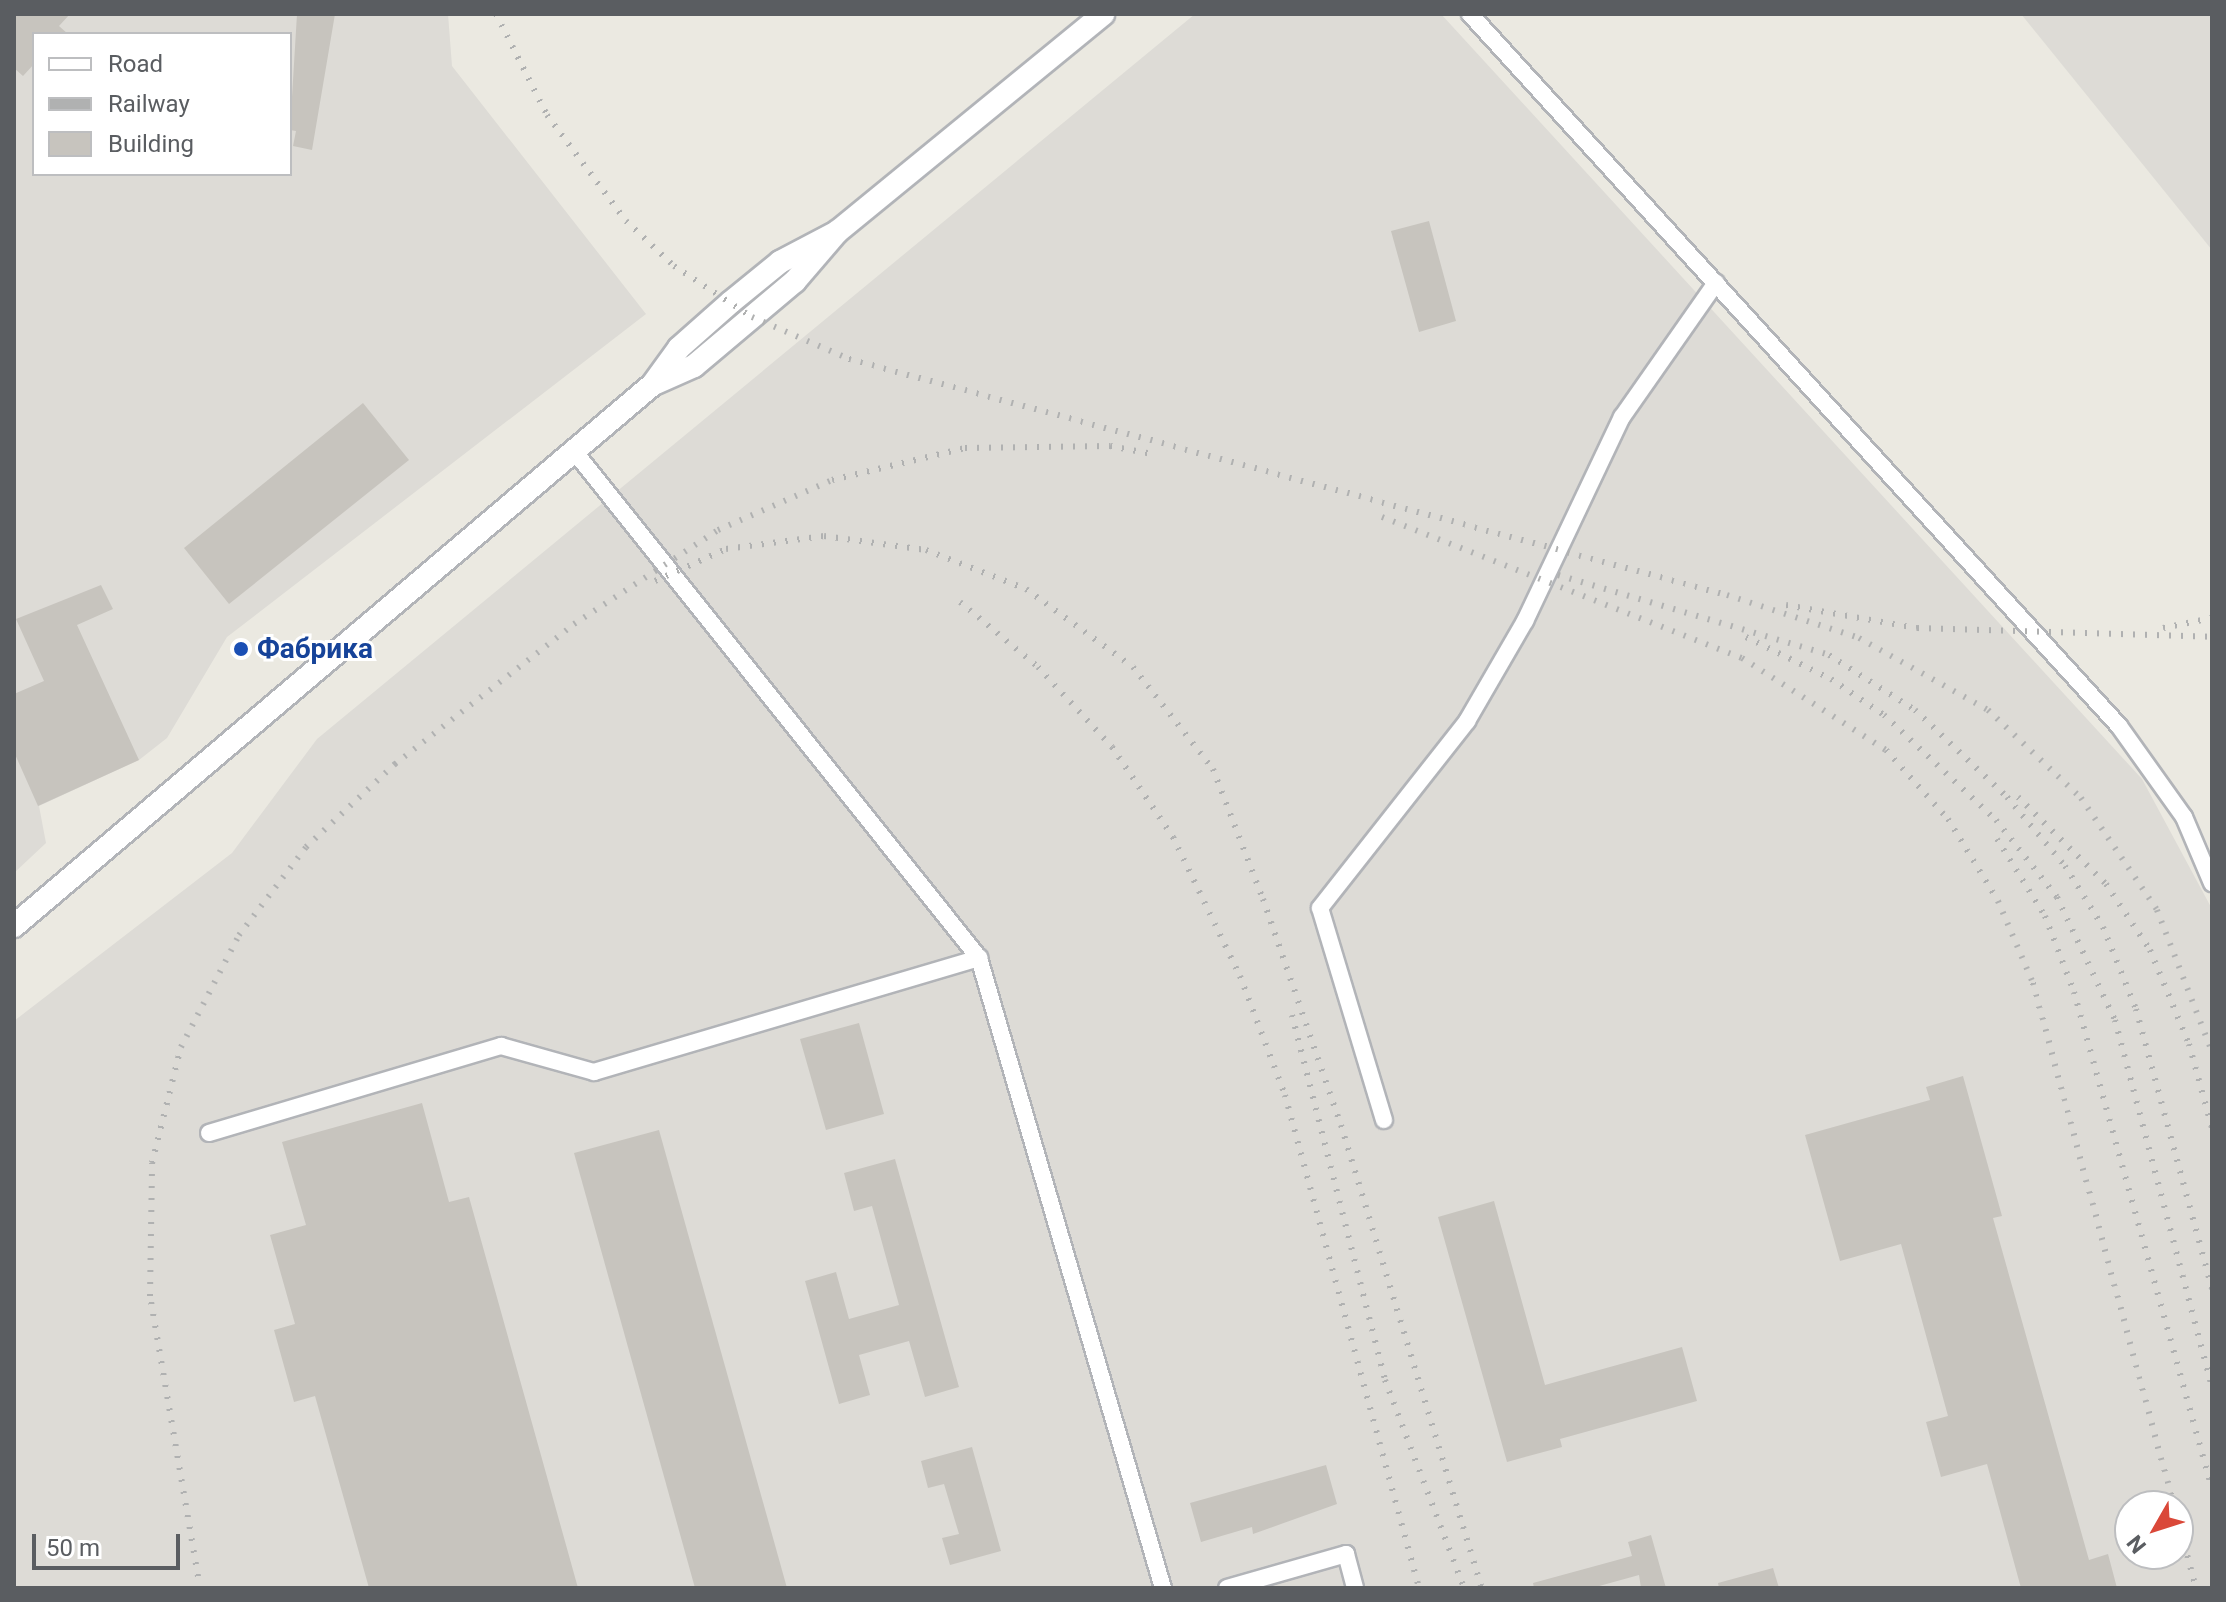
<!DOCTYPE html>
<html>
<head>
<meta charset="utf-8">
<style>
  body { margin:0 }
  #map { position:relative; width:2226px; height:1602px; overflow:hidden; background:#ebe9e1; font-family:Roboto,sans-serif }
  div>[style] { position:absolute }
  .industrial>* { inset:0; background:#dddbd6 }
  .building>* { inset:0; background:#c7c4be }
  .roads { filter:drop-shadow(2px 0 #b2b4b8) drop-shadow(-2px 0 #b2b4b8) drop-shadow(0 2px #b2b4b8) drop-shadow(0 -2px #b2b4b8) }
  .minor>* { height:16px; margin:-8px; padding:0 8px; transform-origin:8px; border-radius:8px; background:#fff }
  .tertiary>* { height:22px; margin:-11px; padding:0 11px; transform-origin:11px; border-radius:11px; background:#fff }
  .rail>* { height:6px; margin-top:-3px; transform-origin:0; background:repeating-linear-gradient(90deg,#b0b1b1 0 2px,transparent 0 12px) }
  .dots>* { width:22px; height:22px; translate:-50% -50%; box-sizing:border-box; border:4px solid #fff; border-radius:50% }
  span { translate:-50% -50%; white-space:nowrap; text-align:center; line-height:1.15; -webkit-text-stroke:6px #fff; paint-order:stroke }
  .transit-label { font-size:28px; color:#164399; font-weight:700 }
  .left { translate:0 -50%; text-align:left }
  .frame { position:absolute; inset:0; border:16px solid #5a5d61; pointer-events:none }
  .legend { position:absolute; left:32px; top:32px; width:260px; height:144px; box-sizing:border-box; background:#fff; border:2px solid #bdbec0; margin:0; padding:10px 14px; list-style:none; font-size:24px; color:#5a5d61 }
  .legend li { display:flex; align-items:center; gap:16px; height:40px }
  .legend b { width:40px; border:2px solid #bdbec0 }
  .north { position:absolute; left:2114px; top:1490px; width:80px; height:80px; box-sizing:border-box; background:#fff; border:2px solid #bdbec0; border-radius:50%; rotate:231deg; font-size:22px; font-weight:700; line-height:32px; text-align:center; color:#5a5d61 }
  .north::after { content:''; display:block; margin:auto; width:28px; height:36px; background:#da4839; clip-path:polygon(50% 0,100% 100%,50% 72%,0 100%) }
  .scale { position:absolute; left:32px; top:1534px; width:148px; height:36px; box-sizing:border-box; border:4px solid #5a5d61; border-top:0; padding-left:10px; font-size:24px; line-height:28px; white-space:nowrap; color:#5a5d61; -webkit-text-stroke:6px #fff; paint-order:stroke }
</style>
</head>
<body>
<div id="map">
  <div class="industrial">
    <i style="clip-path:polygon(evenodd,14px 14px,448px 14px,452px 66px,646px 314px,227px 637px,167px 738px,139px 760px,39px 806px,46px 843px,14px 873px,14px 14px,34px 34px,290px 34px,290px 174px,34px 174px,34px 34px)"></i>
    <i style="clip-path:polygon(evenodd,1195px 14px,1441px 14px,2142px 779px,2212px 909px,2212px 1588px,14px 1588px,14px 1021px,232px 853px,317px 739px,1195px 14px,2130px 1506px,2178px 1506px,2178px 1554px,2130px 1554px,2130px 1506px)"></i>
    <i style="clip-path:polygon(2021px 14px,2212px 14px,2212px 250px)"></i>
  </div>
  <div class="building">
    <i style="clip-path:polygon(14px 14px,70px 14px,59px 26px,68px 34px,34px 34px,34px 64px,23px 76px,14px 68px)"></i>
    <i style="clip-path:polygon(297px 14px,335px 14px,312px 150px,293px 146px,296px 131px,290px 130px)"></i>
    <i style="clip-path:polygon(1429px 221px,1456px 321px,1419px 332px,1391px 231px)"></i>
    <i style="clip-path:polygon(363px 403px,409px 460px,229px 604px,184px 548px)"></i>
    <i style="clip-path:polygon(101px 585px,113px 609px,77px 625px,139px 760px,38px 806px,14px 752px,14px 694px,44px 681px,16px 619px)"></i>
    <i style="clip-path:polygon(859px 1023px,884px 1114px,826px 1130px,800px 1039px)"></i>
    <i style="clip-path:polygon(1963px 1076px,2002px 1216px,1993px 1218px,2089px 1560px,2108px 1554px,2117px 1588px,2021px 1588px,1987px 1464px,1941px 1477px,1926px 1422px,1948px 1416px,1901px 1244px,1840px 1261px,1805px 1135px,1930px 1100px,1926px 1087px)"></i>
    <i style="clip-path:polygon(422px 1103px,449px 1202px,469px 1197px,578px 1588px,369px 1588px,315px 1396px,294px 1402px,274px 1330px,295px 1324px,270px 1235px,306px 1225px,282px 1142px)"></i>
    <i style="clip-path:polygon(659px 1130px,787px 1588px,695px 1588px,574px 1153px)"></i>
    <i style="clip-path:polygon(895px 1159px,959px 1387px,925px 1397px,909px 1341px,859px 1355px,870px 1395px,839px 1404px,805px 1281px,836px 1272px,849px 1319px,899px 1305px,872px 1206px,854px 1211px,844px 1173px)"></i>
    <i style="clip-path:polygon(1494px 1201px,1545px 1385px,1682px 1347px,1697px 1401px,1560px 1439px,1562px 1447px,1507px 1462px,1438px 1217px)"></i>
    <i style="clip-path:polygon(972px 1447px,1001px 1551px,950px 1565px,942px 1538px,959px 1534px,944px 1484px,928px 1488px,921px 1461px)"></i>
    <i style="clip-path:polygon(1326px 1465px,1337px 1504px,1253px 1534px,1252px 1527px,1201px 1542px,1190px 1503px)"></i>
    <i style="clip-path:polygon(1651px 1535px,1666px 1588px,1641px 1588px,1639px 1575px,1592px 1588px,1534px 1588px,1533px 1583px,1632px 1556px,1628px 1542px)"></i>
    <i style="clip-path:polygon(1773px 1568px,1779px 1588px,1719px 1588px,1718px 1583px)"></i>
  </div>
  <div class="roads">
    <div class="minor">
      <i style="left:1470px;top:14px;width:963px;rotate:47.65deg"></i>
      <i style="left:2119px;top:726px;width:112px;rotate:54.5deg"></i>
      <i style="left:2184px;top:817px;width:72px;rotate:67deg"></i>
      <i style="left:574px;top:451px;width:649px;rotate:51.38deg"></i>
      <i style="left:979px;top:958px;width:656px;rotate:73.72deg"></i>
      <i style="left:1384px;top:1120px;width:221px;rotate:-106.8deg"></i>
      <i style="left:1320px;top:908px;width:238px;rotate:-51.8deg"></i>
      <i style="left:1467px;top:721px;width:116px;rotate:-59.9deg"></i>
      <i style="left:1525px;top:621px;width:226px;rotate:-64.6deg"></i>
      <i style="left:1622px;top:417px;width:164px;rotate:-55deg"></i>
      <i style="left:209px;top:1133px;width:305px;rotate:-16.6deg"></i>
      <i style="left:501px;top:1046px;width:97px;rotate:15.6deg"></i>
      <i style="left:594px;top:1072px;width:402px;rotate:-16.5deg"></i>
      <i style="left:1227px;top:1588px;width:124px;rotate:-15.9deg"></i>
      <i style="left:1346px;top:1554px;width:35px;rotate:75deg"></i>
    </div>
    <div class="tertiary">
      <i style="left:656px;top:383px;width:42px;rotate:-24.1deg"></i>
      <i style="left:694px;top:366px;width:132px;rotate:-40.1deg"></i>
      <i style="left:795px;top:281px;width:65px;rotate:-49.4deg"></i>
      <i style="left:837px;top:232px;width:344px;rotate:-39.3deg"></i>
      <i style="left:14px;top:926px;width:838px;rotate:-40.3deg"></i>
      <i style="left:653px;top:384px;width:44px;rotate:-54.2deg"></i>
      <i style="left:679px;top:348px;width:69px;rotate:-41.5deg"></i>
      <i style="left:731px;top:302px;width:63px;rotate:-39.2deg"></i>
      <i style="left:780px;top:262px;width:64px;rotate:-27.8deg"></i>
    </div>
  </div>
  <div class="rail">
    <i style="left:496px;top:14px;width:113px;rotate:63.2deg"></i>
    <i style="left:547px;top:115px;width:132px;rotate:53.3deg"></i>
    <i style="left:626px;top:221px;width:66px;rotate:43.2deg"></i>
    <i style="left:674px;top:266px;width:93px;rotate:33.2deg"></i>
    <i style="left:752px;top:317px;width:106px;rotate:23.4deg"></i>
    <i style="left:849px;top:359px;width:909px;rotate:15.05deg"></i>
    <i style="left:1727px;top:595px;width:139px;rotate:18deg"></i>
    <i style="left:1859px;top:638px;width:148px;rotate:29.2deg"></i>
    <i style="left:1988px;top:710px;width:128px;rotate:43.4deg"></i>
    <i style="left:2081px;top:798px;width:135px;rotate:55.8deg"></i>
    <i style="left:2157px;top:910px;width:152px;rotate:68.8deg"></i>
    <i style="left:1382px;top:517px;width:387px;rotate:21.4deg"></i>
    <i style="left:1742px;top:658px;width:171px;rotate:32.6deg"></i>
    <i style="left:1886px;top:750px;width:93px;rotate:48.1deg"></i>
    <i style="left:1948px;top:819px;width:96px;rotate:58.6deg"></i>
    <i style="left:1998px;top:901px;width:89px;rotate:66.9deg"></i>
    <i style="left:2033px;top:983px;width:542px;rotate:74.91deg"></i>
    <i style="left:1558px;top:575px;width:283px;rotate:16.4deg"></i>
    <i style="left:1829px;top:655px;width:102px;rotate:32.6deg"></i>
    <i style="left:1915px;top:710px;width:127px;rotate:43.4deg"></i>
    <i style="left:2007px;top:797px;width:90px;rotate:50deg"></i>
    <i style="left:2065px;top:866px;width:72px;rotate:58.1deg"></i>
    <i style="left:2103px;top:927px;width:88px;rotate:68.1deg"></i>
    <i style="left:2136px;top:1009px;width:290px;rotate:74.8deg"></i>
    <i style="left:655px;top:581px;width:78px;rotate:-24.3deg"></i>
    <i style="left:726px;top:549px;width:99px;rotate:-7.6deg"></i>
    <i style="left:824px;top:536px;width:103px;rotate:7.8deg"></i>
    <i style="left:926px;top:550px;width:107px;rotate:21.3deg"></i>
    <i style="left:1026px;top:589px;width:132px;rotate:36.1deg"></i>
    <i style="left:1133px;top:667px;width:130px;rotate:51.9deg"></i>
    <i style="left:1213px;top:769px;width:139px;rotate:69deg"></i>
    <i style="left:1263px;top:899px;width:239px;rotate:71deg"></i>
    <i style="left:1341px;top:1125px;width:484px;rotate:73.1deg"></i>
    <i style="left:960px;top:602px;width:102px;rotate:39.8deg"></i>
    <i style="left:1038px;top:667px;width:109px;rotate:47.2deg"></i>
    <i style="left:1112px;top:747px;width:109px;rotate:55.9deg"></i>
    <i style="left:1173px;top:837px;width:154px;rotate:64.3deg"></i>
    <i style="left:1240px;top:976px;width:127px;rotate:69.3deg"></i>
    <i style="left:1285px;top:1095px;width:511px;rotate:74.79deg"></i>
    <i style="left:1786px;top:605px;width:133px;rotate:10deg"></i>
    <i style="left:1917px;top:628px;width:295px;rotate:1.7deg"></i>
    <i style="left:2163px;top:628px;width:50px;rotate:-11.5deg"></i>
    <i style="left:1746px;top:637px;width:95px;rotate:26.3deg"></i>
    <i style="left:1831px;top:679px;width:64px;rotate:34.2deg"></i>
    <i style="left:1884px;top:715px;width:154px;rotate:43.2deg"></i>
    <i style="left:1996px;top:820px;width:98px;rotate:51.6deg"></i>
    <i style="left:2057px;top:897px;width:136px;rotate:64.8deg"></i>
    <i style="left:2115px;top:1020px;width:379px;rotate:75.2deg"></i>
    <i style="left:2018px;top:797px;width:124px;rotate:44.7deg"></i>
    <i style="left:2106px;top:884px;width:79px;rotate:56.3deg"></i>
    <i style="left:2150px;top:950px;width:102px;rotate:67.5deg"></i>
    <i style="left:2189px;top:1044px;width:87px;rotate:74.7deg"></i>
    <i style="left:1997px;top:839px;width:91px;rotate:58.1deg"></i>
    <i style="left:2045px;top:916px;width:81px;rotate:69.1deg"></i>
    <i style="left:2074px;top:992px;width:516px;rotate:74.48deg"></i>
    <i style="left:1292px;top:1015px;width:377px;rotate:75.7deg"></i>
    <i style="left:1385px;top:1380px;width:222px;rotate:69.2deg"></i>
    <i style="left:2178px;top:1521px;width:69px;rotate:75deg"></i>
    <i style="left:200px;top:1588px;width:296px;rotate:-99.7deg"></i>
    <i style="left:150px;top:1296px;width:133px;rotate:-89.1deg"></i>
    <i style="left:152px;top:1163px;width:120px;rotate:-76deg"></i>
    <i style="left:181px;top:1047px;width:126px;rotate:-62.6deg"></i>
    <i style="left:239px;top:935px;width:111px;rotate:-52.7deg"></i>
    <i style="left:306px;top:847px;width:122px;rotate:-43deg"></i>
    <i style="left:395px;top:764px;width:227px;rotate:-38deg"></i>
    <i style="left:574px;top:624px;width:172px;rotate:-33.1deg"></i>
    <i style="left:718px;top:530px;width:124px;rotate:-23.7deg"></i>
    <i style="left:832px;top:480px;width:137px;rotate:-13.5deg"></i>
    <i style="left:965px;top:448px;width:145px;rotate:-0.8deg"></i>
    <i style="left:1110px;top:446px;width:43px;rotate:10.8deg"></i>
  </div>
  <div class="dots">
    <i style="left:241px;top:649px;background:#1a4fb4"></i>
  </div>
  <div class="transit-label">
    <span class="left" style="left:257px;top:649px">Фабрика</span>
  </div>
  <div class="frame"></div>
  <ul class="legend">
  <li><b style="height:10px;background:#fff"></b>Road</li>
  <li><b style="height:10px;background:#b0b1b1"></b>Railway</li>
  <li><b style="height:22px;background:#c7c4be"></b>Building</li>
  </ul>
  <div class="north">N</div>
  <div class="scale">50 m</div>
</div>
</body>
</html>
